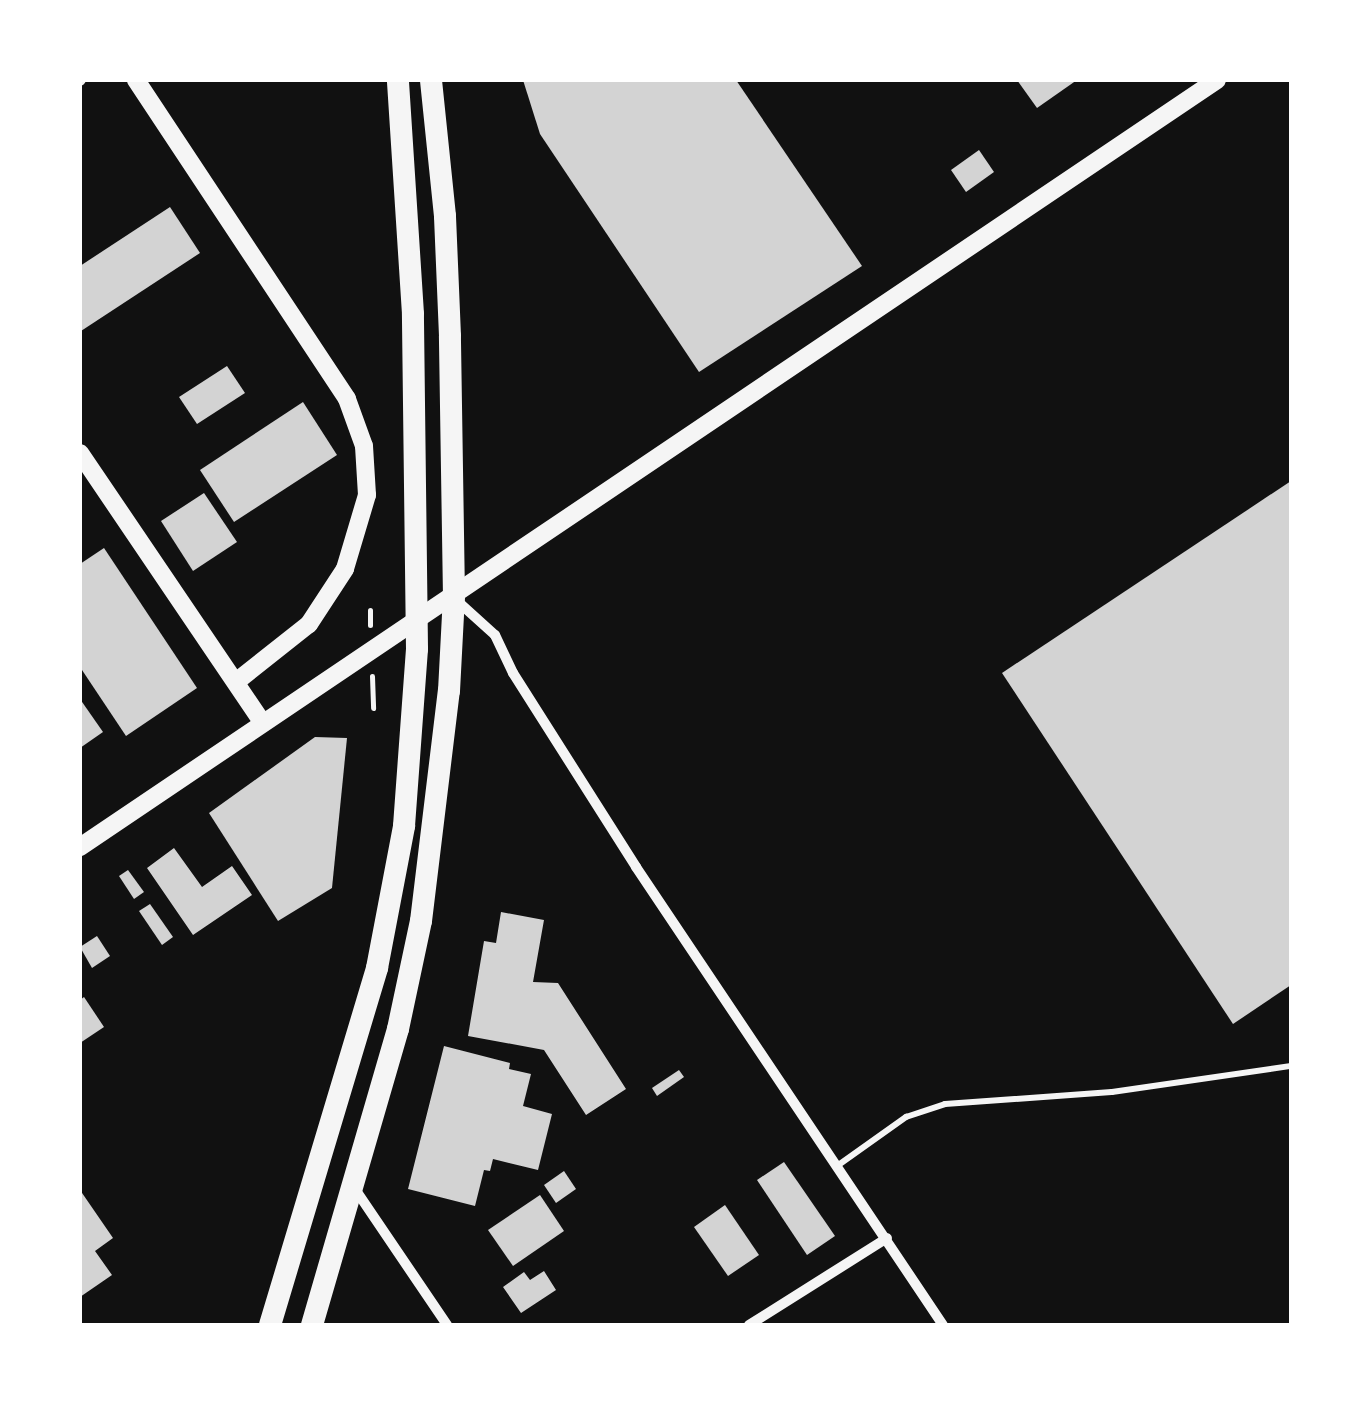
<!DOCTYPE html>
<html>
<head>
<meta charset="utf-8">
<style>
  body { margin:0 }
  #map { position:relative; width:1371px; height:1405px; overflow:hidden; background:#111; font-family:"Asap Condensed",sans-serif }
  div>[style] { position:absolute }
  .building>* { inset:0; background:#d3d3d3 }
  .path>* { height:5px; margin:-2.5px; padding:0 2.5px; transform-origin:2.5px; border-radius:2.5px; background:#f5f5f5 }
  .service>* { height:6px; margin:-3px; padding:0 3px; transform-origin:3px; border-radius:3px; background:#f5f5f5 }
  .minor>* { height:10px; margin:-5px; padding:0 5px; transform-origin:5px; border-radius:5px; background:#f5f5f5 }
  .tertiary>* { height:18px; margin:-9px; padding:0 9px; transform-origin:9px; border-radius:9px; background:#f5f5f5 }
  .secondary>* { height:18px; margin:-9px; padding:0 9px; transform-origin:9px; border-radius:9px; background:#f5f5f5 }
  .trunk>* { height:22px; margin:-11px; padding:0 11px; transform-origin:11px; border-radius:11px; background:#f5f5f5 }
  span { translate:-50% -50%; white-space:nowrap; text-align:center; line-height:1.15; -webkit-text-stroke:10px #fff; paint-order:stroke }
  .frame { position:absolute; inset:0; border:82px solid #fff; pointer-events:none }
</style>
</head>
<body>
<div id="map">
  <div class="building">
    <i style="clip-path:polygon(523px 80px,736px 80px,862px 266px,699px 372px,540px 134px)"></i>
    <i style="clip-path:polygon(1017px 80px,1077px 80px,1037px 108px)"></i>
    <i style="clip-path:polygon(979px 150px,994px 172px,966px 192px,951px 170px)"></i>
    <i style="clip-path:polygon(170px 207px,200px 253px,81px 331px,80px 266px)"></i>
    <i style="clip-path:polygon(227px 366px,245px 393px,197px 424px,179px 397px)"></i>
    <i style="clip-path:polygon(303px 402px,337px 455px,234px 522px,200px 470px)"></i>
    <i style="clip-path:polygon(1291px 481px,1291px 985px,1233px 1024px,1002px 673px)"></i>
    <i style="clip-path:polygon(204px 493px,237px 542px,193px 571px,161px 521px)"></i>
    <i style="clip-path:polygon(104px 548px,197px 688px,126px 736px,80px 667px,80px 564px)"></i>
    <i style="clip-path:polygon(80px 699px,103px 732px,80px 748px)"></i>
    <i style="clip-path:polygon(315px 737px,347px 738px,332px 888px,278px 921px,209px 813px)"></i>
    <i style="clip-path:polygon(174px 848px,202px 887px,232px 866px,252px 895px,193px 935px,147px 868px)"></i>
    <i style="clip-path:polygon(128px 870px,144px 892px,134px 899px,119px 876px)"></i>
    <i style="clip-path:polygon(150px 904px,173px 937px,162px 945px,139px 911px)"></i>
    <i style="clip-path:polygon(501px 912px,544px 920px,533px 982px,558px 983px,626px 1089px,586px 1115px,544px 1050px,468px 1036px,484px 941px,496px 943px)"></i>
    <i style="clip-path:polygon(97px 936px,110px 956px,92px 968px,80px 947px)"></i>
    <i style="clip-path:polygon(84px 997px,104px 1027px,80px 1043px,80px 1000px)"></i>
    <i style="clip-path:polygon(444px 1046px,510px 1063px,509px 1069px,531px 1074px,523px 1106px,552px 1114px,538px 1170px,493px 1159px,490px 1171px,484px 1170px,475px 1206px,408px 1189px)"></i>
    <i style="clip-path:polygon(679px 1070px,684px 1077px,657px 1096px,652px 1088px)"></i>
    <i style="clip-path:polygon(784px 1162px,835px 1236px,807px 1255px,757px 1180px)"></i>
    <i style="clip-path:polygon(564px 1171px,576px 1189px,556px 1203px,544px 1185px)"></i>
    <i style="clip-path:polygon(80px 1190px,113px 1238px,95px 1251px,112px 1275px,80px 1297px)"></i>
    <i style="clip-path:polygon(540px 1195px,564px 1231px,513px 1266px,488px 1230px)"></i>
    <i style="clip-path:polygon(725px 1205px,759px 1255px,728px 1276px,694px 1227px)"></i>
    <i style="clip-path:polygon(544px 1271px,556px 1290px,521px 1313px,503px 1287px,524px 1272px,530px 1280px)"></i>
  </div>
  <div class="path">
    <i style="left:370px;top:610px;width:15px;rotate:90deg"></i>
    <i style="left:372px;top:676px;width:32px;rotate:88deg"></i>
  </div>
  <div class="service">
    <i style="left:837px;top:1166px;width:85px;rotate:-35.4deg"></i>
    <i style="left:906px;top:1117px;width:41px;rotate:-18.4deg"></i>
    <i style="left:945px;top:1104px;width:167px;rotate:-4.1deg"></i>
    <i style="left:1112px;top:1092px;width:181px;rotate:-8.3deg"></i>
  </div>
  <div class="minor">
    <i style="left:80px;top:81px;width:1px;rotate:-45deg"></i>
    <i style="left:454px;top:598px;width:55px;rotate:42.1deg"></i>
    <i style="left:495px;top:635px;width:42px;rotate:64.7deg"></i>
    <i style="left:513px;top:673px;width:230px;rotate:57.6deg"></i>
    <i style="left:636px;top:867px;width:551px;rotate:56.17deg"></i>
    <i style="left:355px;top:1189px;width:164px;rotate:55.9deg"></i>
    <i style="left:749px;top:1325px;width:163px;rotate:-32.2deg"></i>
  </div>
  <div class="tertiary">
    <i style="left:136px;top:80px;width:382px;rotate:56.5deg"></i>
    <i style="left:347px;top:399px;width:50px;rotate:70.1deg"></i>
    <i style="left:364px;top:446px;width:49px;rotate:86.5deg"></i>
    <i style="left:367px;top:495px;width:77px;rotate:106.6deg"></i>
    <i style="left:345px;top:569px;width:66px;rotate:123.2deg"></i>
    <i style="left:309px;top:624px;width:92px;rotate:141.6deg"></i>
    <i style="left:80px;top:453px;width:326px;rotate:55.9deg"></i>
    <i style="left:80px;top:847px;width:405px;rotate:-34deg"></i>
  </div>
  <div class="secondary">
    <i style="left:416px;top:620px;width:966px;rotate:-33.99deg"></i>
  </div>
  <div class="trunk">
    <i style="left:270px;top:1325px;width:373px;rotate:-73.3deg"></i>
    <i style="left:377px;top:968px;width:145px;rotate:-79.2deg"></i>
    <i style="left:404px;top:826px;width:177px;rotate:-85.8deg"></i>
    <i style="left:417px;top:649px;width:335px;rotate:-90.7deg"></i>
    <i style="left:413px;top:314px;width:234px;rotate:-93.7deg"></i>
    <i style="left:312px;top:1325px;width:308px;rotate:-73.8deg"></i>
    <i style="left:398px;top:1029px;width:110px;rotate:-78deg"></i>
    <i style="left:421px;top:921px;width:232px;rotate:-83.1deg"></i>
    <i style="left:449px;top:691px;width:94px;rotate:-87deg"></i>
    <i style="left:454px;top:597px;width:261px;rotate:-90.9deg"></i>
    <i style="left:450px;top:336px;width:120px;rotate:-92.4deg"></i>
    <i style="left:445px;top:216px;width:137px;rotate:-95.9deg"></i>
  </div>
  <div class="frame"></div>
</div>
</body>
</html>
